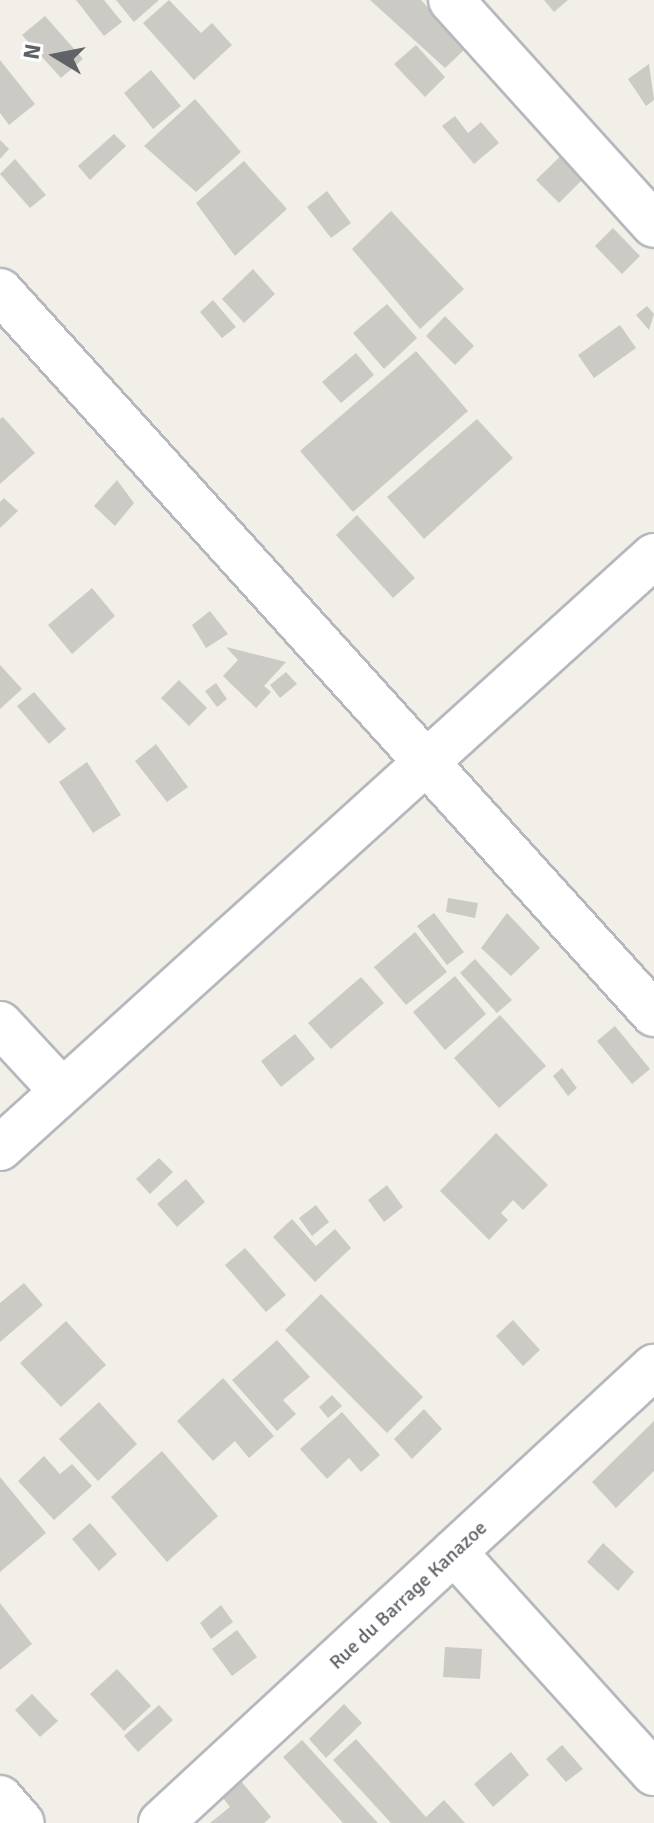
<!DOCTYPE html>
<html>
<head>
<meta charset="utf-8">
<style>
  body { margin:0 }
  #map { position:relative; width:654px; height:1823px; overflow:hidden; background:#f1efe8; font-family:Signika,sans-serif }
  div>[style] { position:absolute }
  .building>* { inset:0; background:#cccac5 }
  .roads { filter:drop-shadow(2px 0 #b5b8bc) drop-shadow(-2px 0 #b5b8bc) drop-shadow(0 2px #b5b8bc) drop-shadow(0 -2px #b5b8bc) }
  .street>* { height:44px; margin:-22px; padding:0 22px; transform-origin:22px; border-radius:22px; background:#fff }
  span { translate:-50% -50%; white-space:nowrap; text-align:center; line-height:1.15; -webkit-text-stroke:7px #fff; paint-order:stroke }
  .street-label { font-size:20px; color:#5f6368 }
  .north { position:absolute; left:16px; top:16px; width:80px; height:80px; -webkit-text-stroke:6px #fff; paint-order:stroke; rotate:280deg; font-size:22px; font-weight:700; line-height:32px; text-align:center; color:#5f6368 }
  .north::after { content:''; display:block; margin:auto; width:28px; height:36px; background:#5f6368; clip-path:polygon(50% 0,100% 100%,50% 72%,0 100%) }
</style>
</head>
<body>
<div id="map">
  <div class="building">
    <i style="clip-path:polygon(76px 0,104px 0,122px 22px,104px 36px)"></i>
    <i style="clip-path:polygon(116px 0,159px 0,134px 22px)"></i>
    <i style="clip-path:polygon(169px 0,201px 33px,212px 23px,232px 45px,194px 80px,143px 23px)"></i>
    <i style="clip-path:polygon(370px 0,421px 0,465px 49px,445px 68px)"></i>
    <i style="clip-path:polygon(544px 0,568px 0,554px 12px)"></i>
    <i style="clip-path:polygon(45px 16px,83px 59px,61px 78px,22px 35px)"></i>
    <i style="clip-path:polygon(416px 45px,445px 77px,425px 97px,394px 64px)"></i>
    <i style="clip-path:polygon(0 60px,35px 104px,9px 125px,0 113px)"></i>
    <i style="clip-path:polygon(649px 64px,654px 100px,646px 106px,628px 79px)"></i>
    <i style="clip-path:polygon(151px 70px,181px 106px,153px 129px,124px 93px)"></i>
    <i style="clip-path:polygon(195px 99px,241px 152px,196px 192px,144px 146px)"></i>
    <i style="clip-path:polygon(455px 116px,468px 133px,481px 122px,499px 143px,474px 164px,442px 126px)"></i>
    <i style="clip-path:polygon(114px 134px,126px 146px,90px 180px,78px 166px)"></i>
    <i style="clip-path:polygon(0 140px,9px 149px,0 159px)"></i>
    <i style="clip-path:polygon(576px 141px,598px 164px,559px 203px,536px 180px)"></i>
    <i style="clip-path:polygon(15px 159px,46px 195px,30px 208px,0 174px)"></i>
    <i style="clip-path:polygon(244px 161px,287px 209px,235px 256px,196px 203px)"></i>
    <i style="clip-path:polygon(327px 191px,351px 223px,331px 238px,307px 207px)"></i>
    <i style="clip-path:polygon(391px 211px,464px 289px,420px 329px,352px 249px)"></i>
    <i style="clip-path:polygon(613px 228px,640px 256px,622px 274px,595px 246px)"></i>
    <i style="clip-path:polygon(253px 269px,275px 294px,244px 323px,222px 299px)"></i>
    <i style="clip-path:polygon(213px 300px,236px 327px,222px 338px,200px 312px)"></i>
    <i style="clip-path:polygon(387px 304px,417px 338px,384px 369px,353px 333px)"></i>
    <i style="clip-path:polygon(647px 306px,654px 314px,649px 330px,636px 315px)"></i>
    <i style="clip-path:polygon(445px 316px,474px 346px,455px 365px,426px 336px)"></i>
    <i style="clip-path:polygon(620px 325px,636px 348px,594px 378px,578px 355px)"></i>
    <i style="clip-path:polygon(416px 351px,468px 411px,353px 512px,300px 451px)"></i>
    <i style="clip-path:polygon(356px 353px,374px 375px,341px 403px,322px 382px)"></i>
    <i style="clip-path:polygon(3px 417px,35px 453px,0 484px,0 419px)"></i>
    <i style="clip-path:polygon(477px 419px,513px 458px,424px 539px,387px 497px)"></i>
    <i style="clip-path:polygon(117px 480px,134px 503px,115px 526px,94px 506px)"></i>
    <i style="clip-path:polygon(4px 498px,18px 511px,0 528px,0 502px)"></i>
    <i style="clip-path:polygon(357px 515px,415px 578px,393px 598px,336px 535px)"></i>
    <i style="clip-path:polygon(92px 588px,115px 616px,72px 654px,48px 625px)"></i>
    <i style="clip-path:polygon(210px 611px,228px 634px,206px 648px,192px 625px)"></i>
    <i style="clip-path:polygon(226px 647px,286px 662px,264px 686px,271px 692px,256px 708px,223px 676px,238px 660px)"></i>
    <i style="clip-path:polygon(0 665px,22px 689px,0 709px)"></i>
    <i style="clip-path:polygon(286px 672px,297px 684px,280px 698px,270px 685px)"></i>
    <i style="clip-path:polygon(179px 680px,207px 708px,189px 726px,161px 698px)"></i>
    <i style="clip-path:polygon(216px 683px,227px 699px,217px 707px,205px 691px)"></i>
    <i style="clip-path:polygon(34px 692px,66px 729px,49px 744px,17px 706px)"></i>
    <i style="clip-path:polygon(156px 744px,188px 787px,167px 802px,135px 761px)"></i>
    <i style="clip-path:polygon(87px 762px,121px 815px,93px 833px,59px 782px)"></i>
    <i style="clip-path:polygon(448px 898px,478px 903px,475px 918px,446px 912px)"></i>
    <i style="clip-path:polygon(434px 913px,464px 952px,447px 965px,417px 926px)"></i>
    <i style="clip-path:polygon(507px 913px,540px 948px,511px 976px,481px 948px)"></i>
    <i style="clip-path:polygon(415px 932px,447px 972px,406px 1005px,374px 967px)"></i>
    <i style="clip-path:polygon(475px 959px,512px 1000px,497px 1013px,460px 973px)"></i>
    <i style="clip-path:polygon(455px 976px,486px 1014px,445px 1050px,413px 1012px)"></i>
    <i style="clip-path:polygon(361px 977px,384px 1003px,331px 1049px,308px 1023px)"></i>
    <i style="clip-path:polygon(500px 1015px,546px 1066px,499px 1108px,454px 1058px)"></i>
    <i style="clip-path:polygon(615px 1026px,650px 1069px,632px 1084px,597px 1041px)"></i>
    <i style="clip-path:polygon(295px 1034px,315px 1059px,281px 1087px,261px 1061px)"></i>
    <i style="clip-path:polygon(562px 1068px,577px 1088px,568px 1096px,553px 1076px)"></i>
    <i style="clip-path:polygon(496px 1133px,548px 1185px,523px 1210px,513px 1200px,501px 1213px,508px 1220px,489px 1240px,440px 1191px)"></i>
    <i style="clip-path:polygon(159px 1158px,173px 1172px,150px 1194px,136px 1179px)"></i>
    <i style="clip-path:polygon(186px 1179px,205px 1202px,177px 1227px,157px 1204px)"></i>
    <i style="clip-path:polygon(387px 1185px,403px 1207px,384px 1222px,368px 1200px)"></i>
    <i style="clip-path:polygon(316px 1205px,329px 1222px,312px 1236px,299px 1218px)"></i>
    <i style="clip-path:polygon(292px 1219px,316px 1246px,335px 1229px,351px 1248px,315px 1282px,273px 1237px)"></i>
    <i style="clip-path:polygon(245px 1248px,286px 1295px,266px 1312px,225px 1265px)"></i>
    <i style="clip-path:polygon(24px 1283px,43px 1305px,0 1342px,0 1303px)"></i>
    <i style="clip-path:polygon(321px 1294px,423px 1397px,387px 1433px,285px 1330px)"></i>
    <i style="clip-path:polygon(513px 1320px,540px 1350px,523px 1366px,496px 1336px)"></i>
    <i style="clip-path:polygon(66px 1321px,106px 1365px,61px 1407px,20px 1363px)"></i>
    <i style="clip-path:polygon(277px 1340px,310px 1377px,283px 1400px,296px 1414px,277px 1431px,232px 1380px)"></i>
    <i style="clip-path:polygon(223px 1378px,274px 1436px,249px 1458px,235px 1441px,213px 1461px,177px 1421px)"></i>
    <i style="clip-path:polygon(332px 1395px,342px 1406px,328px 1418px,319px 1407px)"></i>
    <i style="clip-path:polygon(99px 1402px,137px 1444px,98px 1481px,59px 1439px)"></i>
    <i style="clip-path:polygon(424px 1409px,442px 1429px,412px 1459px,394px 1439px)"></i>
    <i style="clip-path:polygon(342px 1412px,380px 1455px,361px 1472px,349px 1458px,327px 1479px,300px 1449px)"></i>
    <i style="clip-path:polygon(654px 1421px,654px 1471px,616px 1508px,592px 1482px)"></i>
    <i style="clip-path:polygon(162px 1451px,218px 1516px,167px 1562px,111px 1497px)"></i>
    <i style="clip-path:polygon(44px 1456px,60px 1474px,72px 1464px,92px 1486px,54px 1520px,18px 1481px)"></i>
    <i style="clip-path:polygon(0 1477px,46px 1533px,0 1572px)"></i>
    <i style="clip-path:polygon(90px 1523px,117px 1554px,99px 1571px,72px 1539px)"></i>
    <i style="clip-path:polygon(603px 1543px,634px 1572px,618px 1591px,587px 1562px)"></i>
    <i style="clip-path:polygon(0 1603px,32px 1644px,0 1670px)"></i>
    <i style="clip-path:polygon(221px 1605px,233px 1622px,211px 1639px,200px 1623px)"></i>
    <i style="clip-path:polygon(237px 1630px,257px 1657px,232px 1676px,212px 1649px)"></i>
    <i style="clip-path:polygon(445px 1647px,482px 1649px,480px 1679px,443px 1677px)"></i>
    <i style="clip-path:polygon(117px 1669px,151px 1706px,124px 1731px,90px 1694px)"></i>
    <i style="clip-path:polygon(32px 1694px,58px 1721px,40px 1737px,15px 1710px)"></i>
    <i style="clip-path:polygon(344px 1704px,362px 1723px,326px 1758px,309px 1739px)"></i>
    <i style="clip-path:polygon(159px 1705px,173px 1720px,138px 1752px,124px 1736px)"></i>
    <i style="clip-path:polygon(356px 1739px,426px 1817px,444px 1800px,465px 1823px,391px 1823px,333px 1760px)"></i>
    <i style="clip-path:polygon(302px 1740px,378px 1823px,343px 1823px,283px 1757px)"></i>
    <i style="clip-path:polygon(562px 1745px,583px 1769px,566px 1782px,546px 1759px)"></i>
    <i style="clip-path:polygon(511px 1752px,529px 1775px,493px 1807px,474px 1784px)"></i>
    <i style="clip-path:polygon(236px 1775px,271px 1817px,264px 1823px,210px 1823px,230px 1807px,220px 1794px)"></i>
  </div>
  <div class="roads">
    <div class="street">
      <i style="left:451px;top:0;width:303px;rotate:47.9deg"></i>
      <i style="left:0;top:291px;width:975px;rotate:47.87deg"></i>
      <i style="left:0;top:1024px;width:91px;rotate:47.2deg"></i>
      <i style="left:0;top:1148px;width:882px;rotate:-42.15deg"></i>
      <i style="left:454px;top:1552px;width:298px;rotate:47.9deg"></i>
      <i style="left:0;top:1798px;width:33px;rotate:49deg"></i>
      <i style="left:161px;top:1823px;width:672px;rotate:-42.77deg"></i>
    </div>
  </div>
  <div class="street-label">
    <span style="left:408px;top:1595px;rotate:-43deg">Rue du Barrage Kanazoe</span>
  </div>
  <div class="north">N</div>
</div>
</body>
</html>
